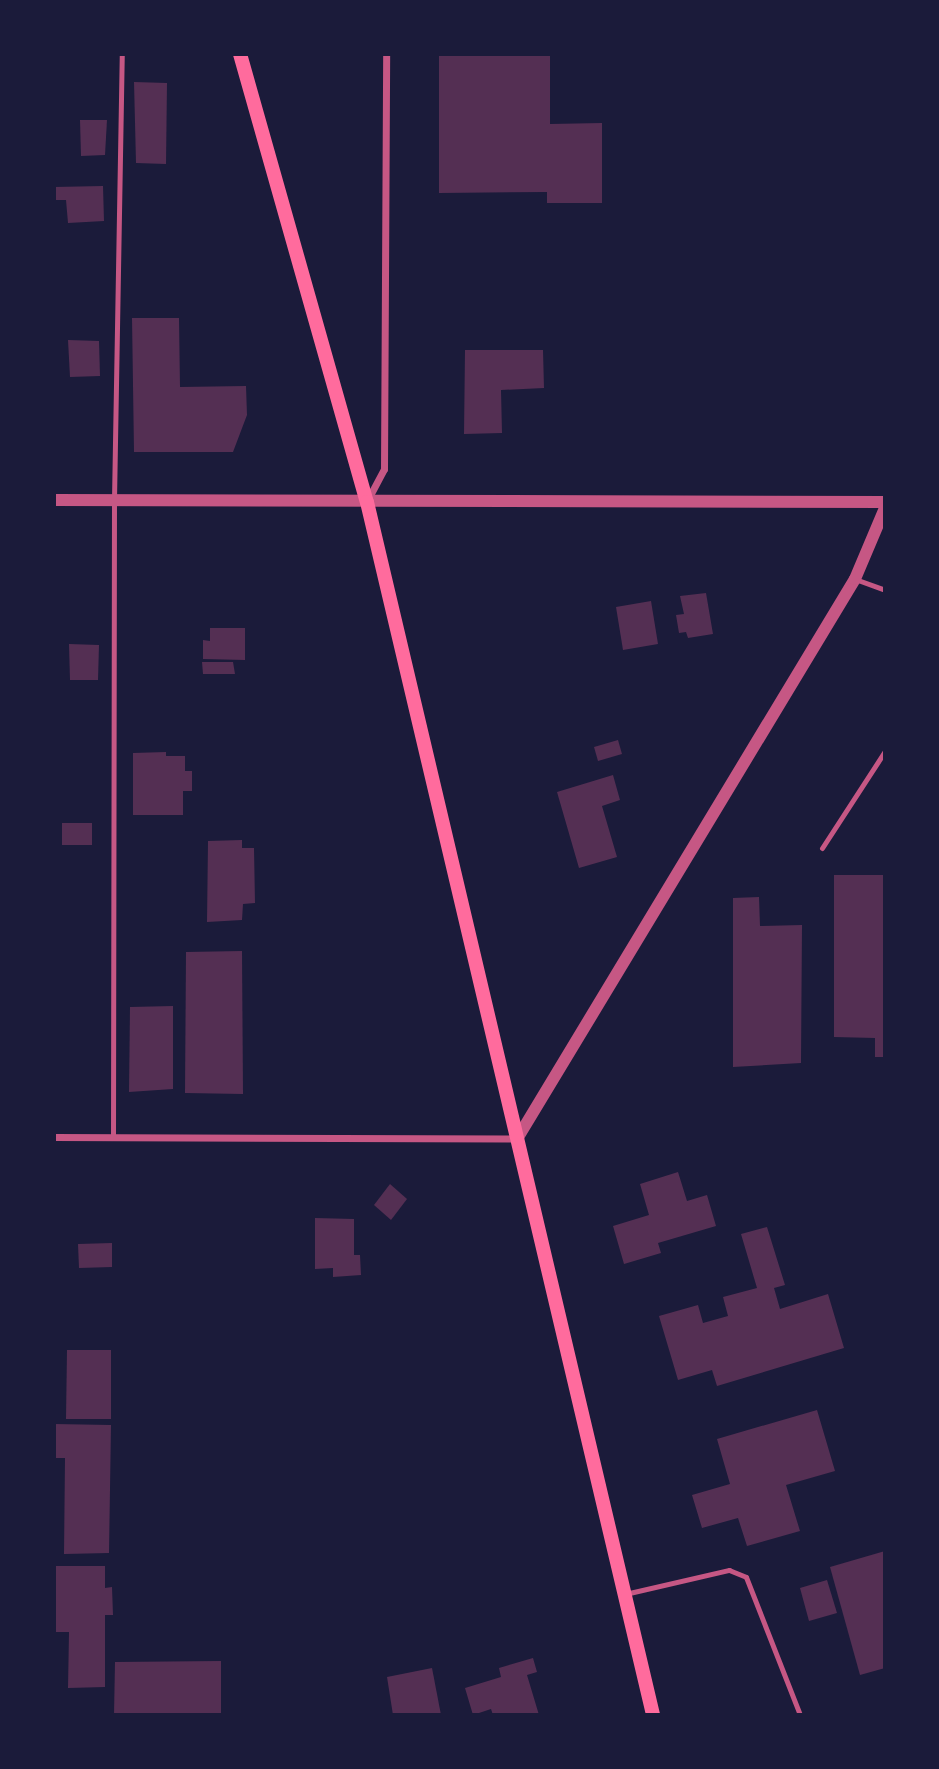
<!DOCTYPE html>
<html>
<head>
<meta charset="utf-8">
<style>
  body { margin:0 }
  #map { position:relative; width:939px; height:1769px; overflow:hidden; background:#1b1b3a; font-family:Lora,serif }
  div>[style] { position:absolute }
  .building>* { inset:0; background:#542f53 }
  .service>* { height:5px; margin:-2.5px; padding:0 2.5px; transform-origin:2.5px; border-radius:2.5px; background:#c65784 }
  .minor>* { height:7px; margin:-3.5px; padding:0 3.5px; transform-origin:3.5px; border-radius:3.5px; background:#c65784 }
  .tertiary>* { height:12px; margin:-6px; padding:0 6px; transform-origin:6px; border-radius:6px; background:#c65784 }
  .secondary>* { height:14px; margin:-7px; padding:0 7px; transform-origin:7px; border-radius:7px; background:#ff6b9d }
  span { translate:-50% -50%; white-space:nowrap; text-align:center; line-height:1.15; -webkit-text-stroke:5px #1b1b3a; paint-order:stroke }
  .frame { position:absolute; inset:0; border:56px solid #1b1b3a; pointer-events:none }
</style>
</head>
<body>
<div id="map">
  <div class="building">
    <i style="clip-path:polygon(439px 54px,550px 54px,550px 124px,602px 123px,602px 203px,547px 203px,547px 192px,439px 193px)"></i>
    <i style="clip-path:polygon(134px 82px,167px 83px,166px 164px,136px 163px)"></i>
    <i style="clip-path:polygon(80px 120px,107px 120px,105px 155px,81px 156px)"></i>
    <i style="clip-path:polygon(103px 186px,104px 221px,68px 223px,66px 200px,54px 200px,54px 187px)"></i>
    <i style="clip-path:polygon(132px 318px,179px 318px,180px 387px,246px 386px,247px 415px,233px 452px,134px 452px)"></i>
    <i style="clip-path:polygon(68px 340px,99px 341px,100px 376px,70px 377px)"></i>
    <i style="clip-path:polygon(465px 350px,543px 350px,544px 388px,501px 390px,502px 433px,464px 434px)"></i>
    <i style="clip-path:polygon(706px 593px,713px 634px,688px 638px,686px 632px,679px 633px,676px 615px,684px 614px,680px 596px)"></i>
    <i style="clip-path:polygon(651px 601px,658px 644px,623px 650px,616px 607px)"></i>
    <i style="clip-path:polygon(210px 628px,245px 628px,245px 660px,203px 659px,203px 640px,210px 641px)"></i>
    <i style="clip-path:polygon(69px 644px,99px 645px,98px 680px,70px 680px)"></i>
    <i style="clip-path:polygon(202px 662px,233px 662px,235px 674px,203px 674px)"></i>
    <i style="clip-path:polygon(618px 740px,622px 754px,598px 761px,594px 747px)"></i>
    <i style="clip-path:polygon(166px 752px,166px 756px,185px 756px,185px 771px,192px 771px,192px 791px,183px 791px,183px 815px,133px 815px,133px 753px)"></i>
    <i style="clip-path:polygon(613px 775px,620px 800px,602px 806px,617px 857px,579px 868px,557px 792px)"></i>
    <i style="clip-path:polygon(62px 823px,92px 823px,92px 845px,62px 845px)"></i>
    <i style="clip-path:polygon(242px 840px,242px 848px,254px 848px,255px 903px,243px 904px,242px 920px,207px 922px,208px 841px)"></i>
    <i style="clip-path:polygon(834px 875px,885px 875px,885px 1057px,875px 1057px,875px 1038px,834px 1037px)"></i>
    <i style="clip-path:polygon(759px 897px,760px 926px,802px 925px,801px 1063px,733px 1067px,733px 898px)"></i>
    <i style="clip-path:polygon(242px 951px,243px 1094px,185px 1093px,186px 952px)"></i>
    <i style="clip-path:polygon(173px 1006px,173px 1089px,129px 1092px,130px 1007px)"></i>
    <i style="clip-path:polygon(678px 1172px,687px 1201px,707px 1195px,716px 1226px,658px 1243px,661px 1253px,624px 1264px,613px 1226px,649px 1215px,640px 1184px)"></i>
    <i style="clip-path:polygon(390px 1184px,407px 1199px,391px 1220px,374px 1205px)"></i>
    <i style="clip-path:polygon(315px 1218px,354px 1219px,354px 1255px,360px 1255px,361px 1275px,333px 1277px,333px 1268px,315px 1269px)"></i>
    <i style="clip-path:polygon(767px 1227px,785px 1285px,774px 1288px,780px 1309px,828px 1294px,844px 1348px,717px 1386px,712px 1370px,678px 1380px,659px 1316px,698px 1305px,703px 1323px,728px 1316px,723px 1297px,757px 1288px,741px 1234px)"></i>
    <i style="clip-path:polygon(112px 1243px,112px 1267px,79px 1268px,78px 1244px)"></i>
    <i style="clip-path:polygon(67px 1350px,111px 1350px,111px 1419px,66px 1419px)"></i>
    <i style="clip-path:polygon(817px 1410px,835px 1471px,786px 1485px,800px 1531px,747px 1546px,738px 1518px,702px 1528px,692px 1495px,730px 1484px,717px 1439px)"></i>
    <i style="clip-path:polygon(54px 1424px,111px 1425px,109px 1553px,64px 1554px,65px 1458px,54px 1458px)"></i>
    <i style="clip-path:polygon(885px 1551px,885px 1668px,860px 1675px,830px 1567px)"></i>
    <i style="clip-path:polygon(54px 1566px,105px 1566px,105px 1588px,112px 1587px,113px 1615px,105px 1615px,105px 1687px,68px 1688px,69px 1632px,54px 1632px)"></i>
    <i style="clip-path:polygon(827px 1580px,837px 1613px,809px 1621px,800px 1588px)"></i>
    <i style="clip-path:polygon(533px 1658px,537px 1672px,527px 1675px,539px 1715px,493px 1715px,491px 1709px,473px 1715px,465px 1688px,501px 1677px,499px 1668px)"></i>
    <i style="clip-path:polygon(221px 1661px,221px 1715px,114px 1715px,115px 1662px)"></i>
    <i style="clip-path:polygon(432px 1668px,441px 1715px,393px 1715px,387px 1677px)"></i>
  </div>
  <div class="service">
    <i style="left:855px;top:579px;width:32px;rotate:20deg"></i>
    <i style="left:822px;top:848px;width:116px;rotate:-57deg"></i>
    <i style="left:113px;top:1137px;width:637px;rotate:-89.91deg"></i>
    <i style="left:114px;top:500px;width:446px;rotate:-89deg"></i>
    <i style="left:625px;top:1594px;width:107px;rotate:-13deg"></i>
    <i style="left:729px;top:1570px;width:18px;rotate:22deg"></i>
    <i style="left:746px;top:1577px;width:148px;rotate:68.6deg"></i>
  </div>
  <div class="minor">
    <i style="left:367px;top:501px;width:36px;rotate:-62deg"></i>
    <i style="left:384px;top:469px;width:415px;rotate:-89.7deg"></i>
    <i style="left:54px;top:1137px;width:462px;rotate:0.2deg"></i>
  </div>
  <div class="tertiary">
    <i style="left:54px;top:500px;width:831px;rotate:0.14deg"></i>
    <i style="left:517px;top:1139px;width:654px;rotate:-58.89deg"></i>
    <i style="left:855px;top:579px;width:77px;rotate:-67.1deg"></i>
  </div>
  <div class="secondary">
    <i style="left:240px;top:54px;width:466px;rotate:74.2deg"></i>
    <i style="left:367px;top:502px;width:1246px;rotate:76.73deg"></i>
  </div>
  <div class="frame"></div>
</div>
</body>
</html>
